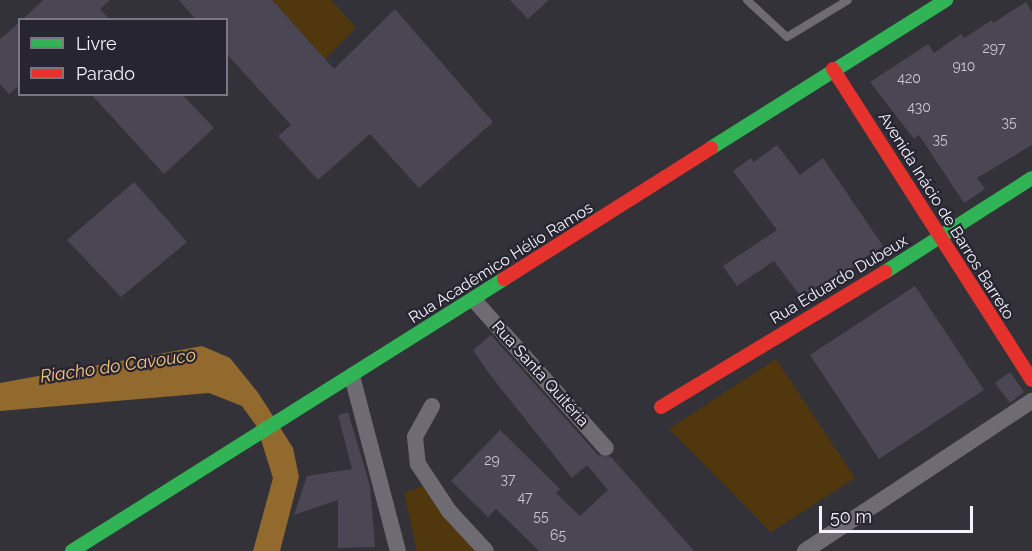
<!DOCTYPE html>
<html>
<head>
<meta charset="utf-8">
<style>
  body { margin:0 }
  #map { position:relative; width:1032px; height:551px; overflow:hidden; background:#333239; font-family:Raleway,sans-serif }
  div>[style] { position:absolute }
  .green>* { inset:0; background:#50370d }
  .water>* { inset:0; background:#926a2d }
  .building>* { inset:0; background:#4a4654 }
  .lane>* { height:8px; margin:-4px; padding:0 4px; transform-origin:4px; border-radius:4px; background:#6e6c72 }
  .street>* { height:16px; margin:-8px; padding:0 8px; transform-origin:8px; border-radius:8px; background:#6e6c72 }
  .fast>* { height:14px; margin:-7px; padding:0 7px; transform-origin:7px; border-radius:7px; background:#30b455 }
  .jam>* { height:14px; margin:-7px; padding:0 7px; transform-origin:7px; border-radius:7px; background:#e5322d }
  span { translate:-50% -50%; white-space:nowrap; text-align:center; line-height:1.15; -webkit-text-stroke:4.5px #282532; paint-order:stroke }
  .number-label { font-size:14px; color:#cac7d1 }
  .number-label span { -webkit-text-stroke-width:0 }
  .street-label { font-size:16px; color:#f4f2fb }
  .water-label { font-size:18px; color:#f7c580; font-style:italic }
  .legend { position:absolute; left:18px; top:18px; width:210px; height:78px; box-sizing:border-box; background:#282532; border:2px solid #7a7782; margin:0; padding:8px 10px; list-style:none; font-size:18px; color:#f4f2fb }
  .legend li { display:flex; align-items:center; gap:12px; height:30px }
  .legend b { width:30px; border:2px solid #7a7782 }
  .scale { position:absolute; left:819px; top:506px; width:154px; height:27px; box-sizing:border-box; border:3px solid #f4f2fb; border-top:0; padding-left:8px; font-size:18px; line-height:21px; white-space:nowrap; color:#f4f2fb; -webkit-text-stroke:4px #282532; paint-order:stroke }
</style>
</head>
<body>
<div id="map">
  <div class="green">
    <i style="clip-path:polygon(272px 0,331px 0,356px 28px,325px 59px)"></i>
    <i style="clip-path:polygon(776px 359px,855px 478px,771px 532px,669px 429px)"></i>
    <i style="clip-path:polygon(423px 486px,480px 551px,417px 551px,404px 493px)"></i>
  </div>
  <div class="water">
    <i style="clip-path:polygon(202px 346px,230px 358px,259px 394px,293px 448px,299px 477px,280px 551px,253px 551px,273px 478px,257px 427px,242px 406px,209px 393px,0 411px,0 383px)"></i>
  </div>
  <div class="building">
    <i style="clip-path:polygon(43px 0,110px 0,100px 9px,110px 20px,22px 20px)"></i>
    <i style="clip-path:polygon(179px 0,272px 0,334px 69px,395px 9px,493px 122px,419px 188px,370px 134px,318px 180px,278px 136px,291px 125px,226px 53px,226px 20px,196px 20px)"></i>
    <i style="clip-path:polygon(510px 0,549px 0,528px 19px)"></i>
    <i style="clip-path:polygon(1026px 2px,1032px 12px,1032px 145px,977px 178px,985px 189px,964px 203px,919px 135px,914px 139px,870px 82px,928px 44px,934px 53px,961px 34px,964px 38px,992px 20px,993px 23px)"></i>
    <i style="clip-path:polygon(20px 22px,20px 85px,9px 94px,0 84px,0 39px)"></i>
    <i style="clip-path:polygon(91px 94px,182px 94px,214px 128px,164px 174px)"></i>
    <i style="clip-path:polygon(777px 145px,800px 175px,823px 158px,883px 246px,804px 301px,774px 261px,737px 286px,723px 266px,777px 230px,733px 171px,751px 158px,754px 162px)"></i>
    <i style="clip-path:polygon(134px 182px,187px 242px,121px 297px,67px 240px)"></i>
    <i style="clip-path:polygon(915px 286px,984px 390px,879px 459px,810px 355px)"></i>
    <i style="clip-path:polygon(491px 335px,598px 455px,611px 457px,694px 551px,539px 551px,496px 509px,488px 517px,451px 481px,500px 430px,560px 489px,556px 493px,580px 516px,608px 490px,587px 465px,572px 478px,490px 375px,473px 350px)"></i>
    <i style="clip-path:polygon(1010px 372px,1024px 392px,1010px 403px,995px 383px)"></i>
    <i style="clip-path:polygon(348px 412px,370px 486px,375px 547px,338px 548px,338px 500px,294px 515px,307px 476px,352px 469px,338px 415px)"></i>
  </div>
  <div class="lane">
    <i style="left:747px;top:0;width:54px;rotate:42.8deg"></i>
    <i style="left:787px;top:37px;width:71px;rotate:-31.2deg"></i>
  </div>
  <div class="street">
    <i style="left:474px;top:300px;width:198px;rotate:48.3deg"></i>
    <i style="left:352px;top:376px;width:181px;rotate:75.3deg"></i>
    <i style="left:432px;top:406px;width:35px;rotate:119deg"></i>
    <i style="left:415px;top:437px;width:27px;rotate:84deg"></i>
    <i style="left:418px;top:464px;width:56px;rotate:56.6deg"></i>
    <i style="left:449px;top:511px;width:54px;rotate:47.2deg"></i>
    <i style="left:805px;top:551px;width:272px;rotate:-33.5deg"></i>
  </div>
  <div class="fast">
    <i style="left:711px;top:148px;width:278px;rotate:-32.2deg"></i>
    <i style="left:885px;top:272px;width:174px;rotate:-32.6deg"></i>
    <i style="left:72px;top:551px;width:510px;rotate:-32.2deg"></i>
  </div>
  <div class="jam">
    <i style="left:833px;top:69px;width:369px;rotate:57.4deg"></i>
    <i style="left:504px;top:279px;width:245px;rotate:-32.3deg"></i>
    <i style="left:661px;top:407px;width:262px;rotate:-31.1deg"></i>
  </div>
  <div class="number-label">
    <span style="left:994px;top:48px">297</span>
    <span style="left:964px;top:66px">910</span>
    <span style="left:909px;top:78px">420</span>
    <span style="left:919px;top:107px">430</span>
    <span style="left:1009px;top:122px">35</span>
    <span style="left:940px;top:139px">35</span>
    <span style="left:492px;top:460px">29</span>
    <span style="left:508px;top:479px">37</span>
    <span style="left:525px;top:497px">47</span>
    <span style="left:541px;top:516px">55</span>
    <span style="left:558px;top:535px">65</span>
  </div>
  <div class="street-label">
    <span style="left:946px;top:216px;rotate:58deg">Avenida Inácio de Barros Barreto</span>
    <span style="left:501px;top:263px;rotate:-32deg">Rua Acadêmico Hélio Ramos</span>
    <span style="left:839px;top:280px;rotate:-31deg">Rua Eduardo Dubeux</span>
    <span style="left:540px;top:374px;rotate:48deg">Rua Santa Quitéria</span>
  </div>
  <div class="water-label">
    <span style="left:118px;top:366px;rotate:-8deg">Riacho do Cavouco</span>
  </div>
  <ul class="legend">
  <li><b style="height:8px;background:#30b455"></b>Livre</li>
  <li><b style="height:8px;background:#e5322d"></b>Parado</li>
  </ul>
  <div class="scale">50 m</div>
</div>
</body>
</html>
